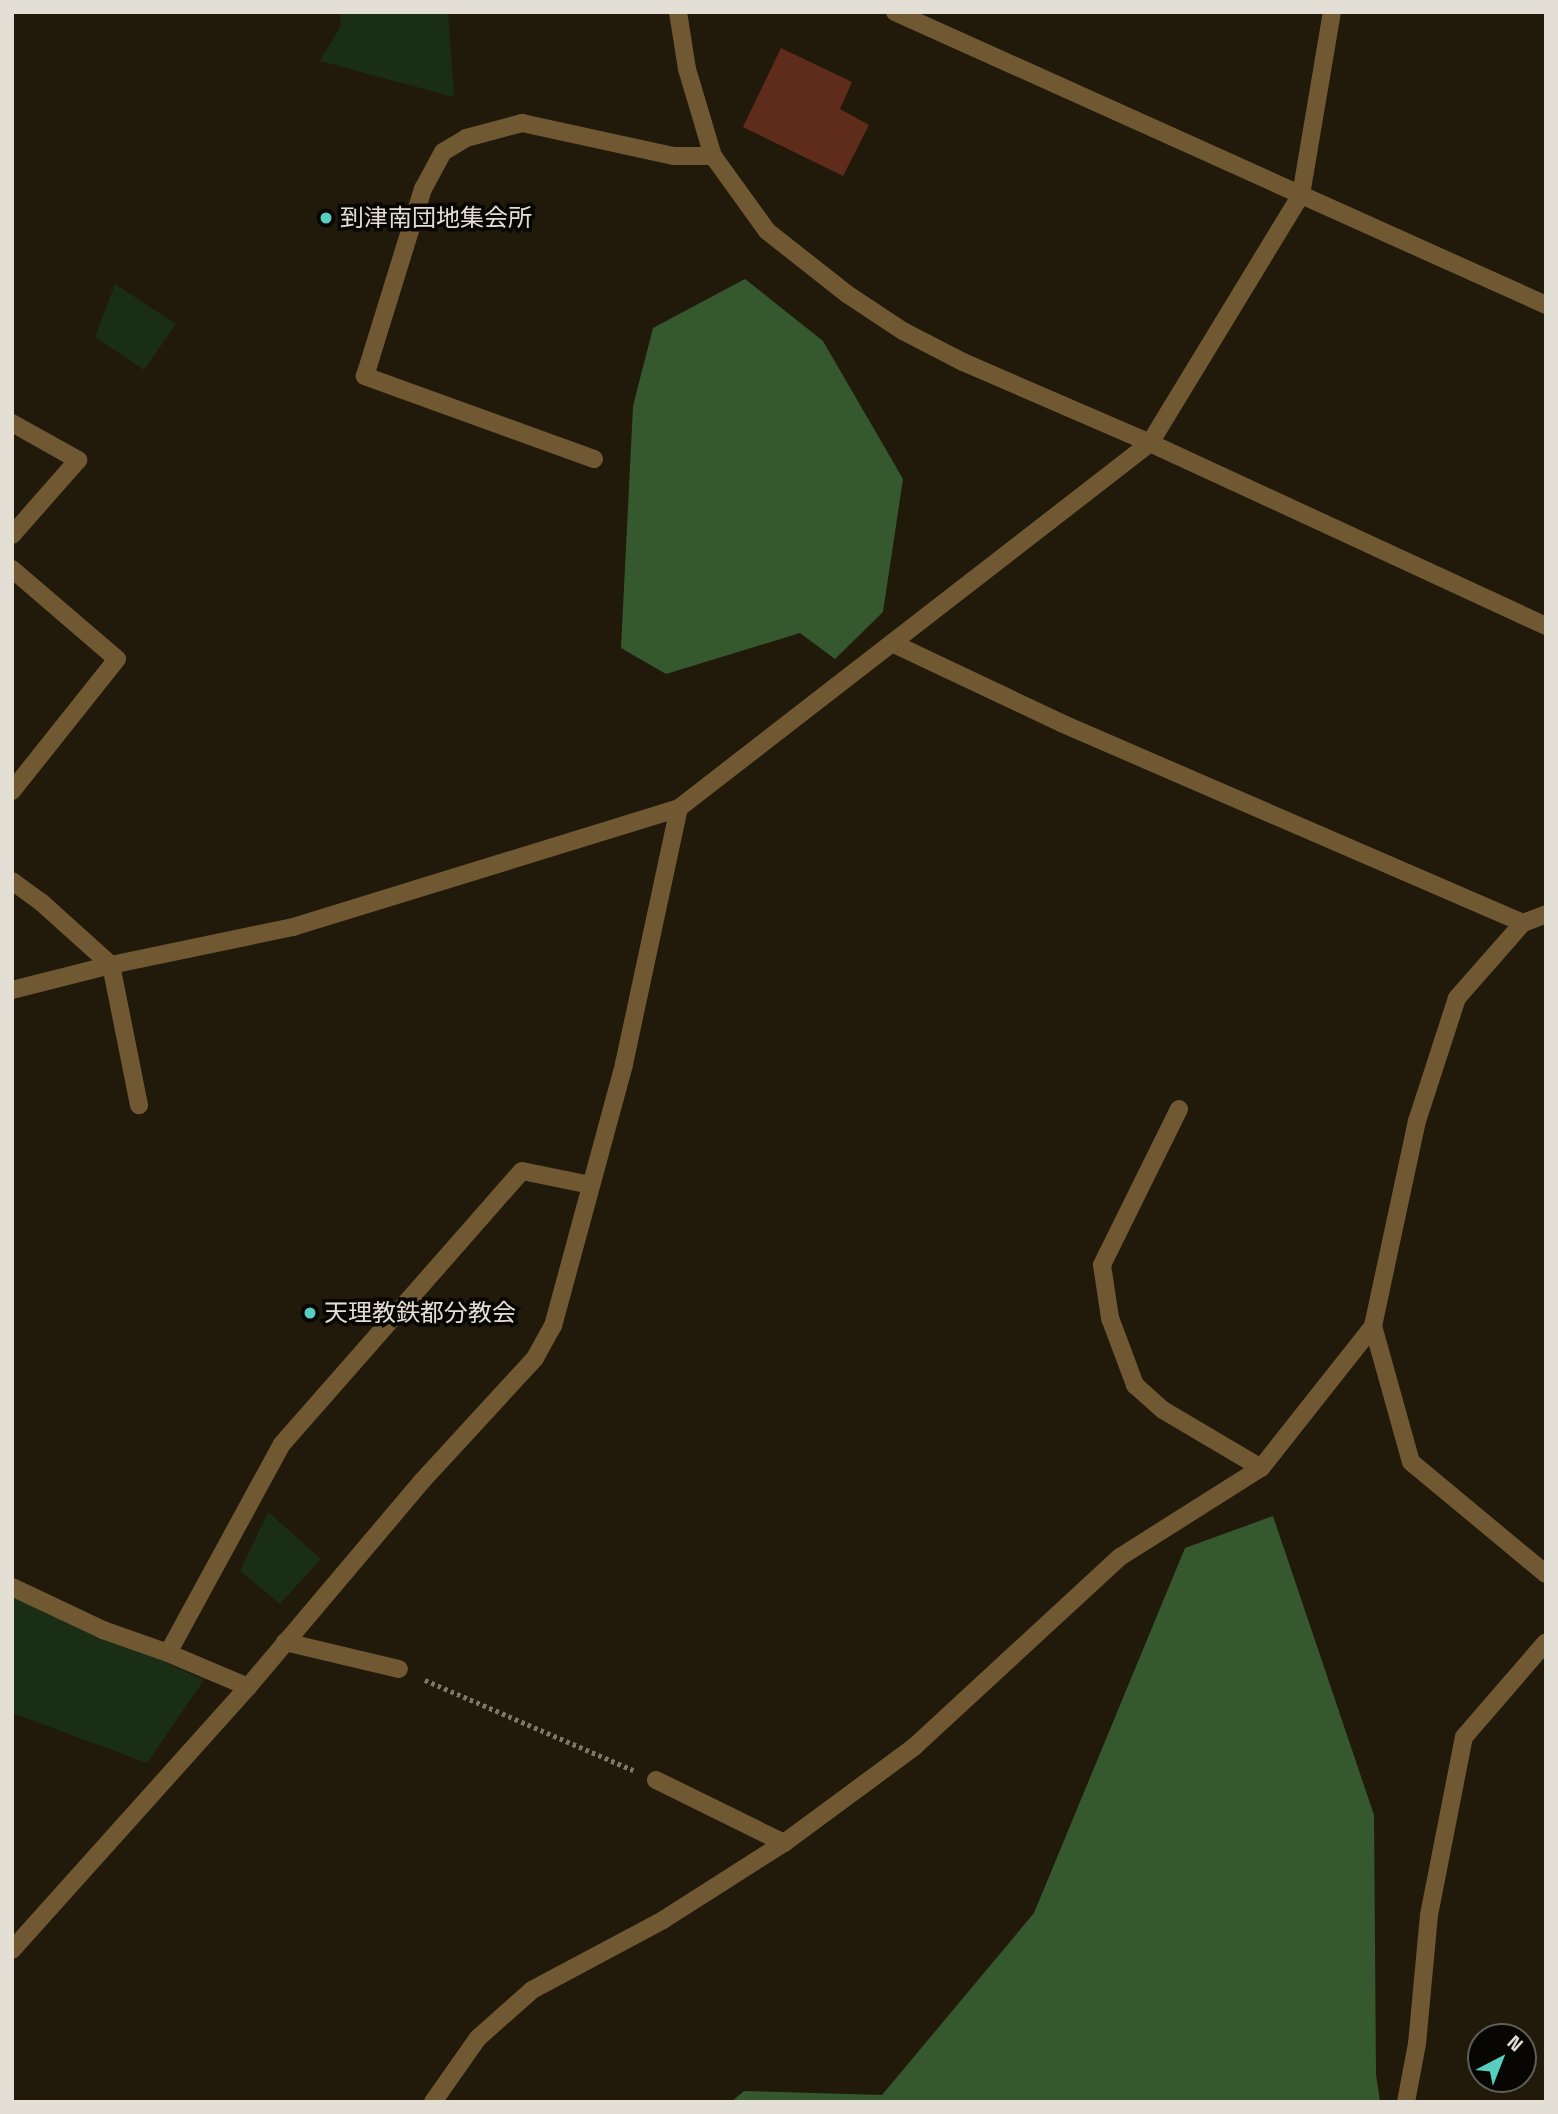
<!DOCTYPE html>
<html>
<head>
<meta charset="utf-8">
<style>
  body { margin:0 }
  #map { position:relative; width:1558px; height:2114px; overflow:hidden; background:#211a0b; font-family:"Space Grotesk","Noto Sans JP",sans-serif }
  div>[style] { position:absolute }
  .green>* { inset:0; background:#192e14 }
  .forest>* { inset:0; background:#35582e }
  .building>* { inset:0; background:#5f2c1c }
  .path>* { height:4.5px; margin-top:-2.25px; transform-origin:0; background:repeating-linear-gradient(90deg,#7e786b 0 3.5px,transparent 0 7px) }
  .minor>* { height:18px; margin:-9px; padding:0 9px; transform-origin:9px; border-radius:9px; background:#705832 }
  .dots>* { width:19px; height:19px; translate:-50% -50%; box-sizing:border-box; border:4px solid #080602; border-radius:50% }
  span { translate:-50% -50%; white-space:nowrap; text-align:center; line-height:1.15; -webkit-text-stroke:7px #080602; paint-order:stroke }
  .poi-label { font-size:24px; color:#e4dfd5 }
  .left { translate:0 -50%; text-align:left }
  .frame { position:absolute; inset:0; border:14px solid #e4dfd5; pointer-events:none }
  .north { position:absolute; left:1467px; top:2023px; width:70px; height:70px; box-sizing:border-box; background:#080602; border:2px solid #605d56; border-radius:50%; rotate:42deg; font-size:19px; font-weight:700; line-height:28px; text-align:center; color:#e4dfd5 }
  .north::after { content:''; display:block; margin:auto; width:24px; height:32px; background:#58cec0; clip-path:polygon(50% 0,100% 100%,50% 72%,0 100%) }
</style>
</head>
<body>
<div id="map">
  <div class="green">
    <i style="clip-path:polygon(340px 12px,448px 12px,454px 97px,320px 61px,341px 25px)"></i>
    <i style="clip-path:polygon(115px 284px,176px 324px,144px 370px,95px 337px)"></i>
    <i style="clip-path:polygon(268px 1512px,321px 1559px,280px 1604px,240px 1571px)"></i>
    <i style="clip-path:polygon(12px 1592px,204px 1680px,147px 1763px,12px 1713px)"></i>
  </div>
  <div class="forest">
    <i style="clip-path:polygon(745px 279px,823px 341px,903px 479px,883px 612px,835px 659px,800px 633px,666px 674px,621px 648px,633px 406px,653px 328px)"></i>
    <i style="clip-path:polygon(1273px 1516px,1374px 1815px,1376px 2074px,1380px 2102px,731px 2102px,744px 2091px,882px 2095px,1034px 1913px,1185px 1548px)"></i>
  </div>
  <div class="building">
    <i style="clip-path:polygon(781px 48px,852px 82px,840px 109px,869px 125px,843px 176px,743px 127px)"></i>
  </div>
  <div class="path">
    <i style="left:425px;top:1680px;width:227px;rotate:23.4deg"></i>
  </div>
  <div class="minor">
    <i style="left:678px;top:12px;width:58px;rotate:81deg"></i>
    <i style="left:687px;top:69px;width:91px;rotate:73.4deg"></i>
    <i style="left:713px;top:156px;width:92px;rotate:54.2deg"></i>
    <i style="left:767px;top:231px;width:102px;rotate:38.2deg"></i>
    <i style="left:847px;top:294px;width:67px;rotate:33.5deg"></i>
    <i style="left:903px;top:331px;width:68px;rotate:27.3deg"></i>
    <i style="left:963px;top:362px;width:204px;rotate:23.4deg"></i>
    <i style="left:1150px;top:443px;width:436px;rotate:24.8deg"></i>
    <i style="left:895px;top:12px;width:714px;rotate:24.23deg"></i>
    <i style="left:12px;top:423px;width:76px;rotate:29.3deg"></i>
    <i style="left:78px;top:460px;width:100px;rotate:131.3deg"></i>
    <i style="left:594px;top:459px;width:244px;rotate:-160.1deg"></i>
    <i style="left:365px;top:376px;width:196px;rotate:-72.8deg"></i>
    <i style="left:423px;top:189px;width:42px;rotate:-61.6deg"></i>
    <i style="left:443px;top:152px;width:27px;rotate:-31deg"></i>
    <i style="left:466px;top:138px;width:58px;rotate:-15deg"></i>
    <i style="left:522px;top:123px;width:155px;rotate:12.3deg"></i>
    <i style="left:673px;top:156px;width:40px"></i>
    <i style="left:12px;top:569px;width:138px;rotate:40.6deg"></i>
    <i style="left:117px;top:659px;width:169px;rotate:128.5deg"></i>
    <i style="left:892px;top:643px;width:187px;rotate:25.3deg"></i>
    <i style="left:1061px;top:723px;width:503px;rotate:23.41deg"></i>
    <i style="left:12px;top:881px;width:36px;rotate:36deg"></i>
    <i style="left:41px;top:902px;width:94px;rotate:42deg"></i>
    <i style="left:111px;top:965px;width:143px;rotate:78.7deg"></i>
    <i style="left:12px;top:990px;width:102px;rotate:-14.2deg"></i>
    <i style="left:111px;top:965px;width:186px;rotate:-11.8deg"></i>
    <i style="left:293px;top:927px;width:404px;rotate:-17.1deg"></i>
    <i style="left:679px;top:808px;width:596px;rotate:-37.77deg"></i>
    <i style="left:1150px;top:443px;width:290px;rotate:-58.7deg"></i>
    <i style="left:1301px;top:195px;width:186px;rotate:-80.4deg"></i>
    <i style="left:1179px;top:1109px;width:174px;rotate:116.3deg"></i>
    <i style="left:1102px;top:1265px;width:54px;rotate:81.4deg"></i>
    <i style="left:1110px;top:1318px;width:72px;rotate:69.5deg"></i>
    <i style="left:1135px;top:1385px;width:38px;rotate:42deg"></i>
    <i style="left:1163px;top:1410px;width:114px;rotate:30.6deg"></i>
    <i style="left:1373px;top:1326px;width:141px;rotate:74.4deg"></i>
    <i style="left:1411px;top:1462px;width:175px;rotate:39.7deg"></i>
    <i style="left:12px;top:1587px;width:101px;rotate:25.3deg"></i>
    <i style="left:103px;top:1630px;width:69px;rotate:19.5deg"></i>
    <i style="left:168px;top:1653px;width:87px;rotate:23deg"></i>
    <i style="left:285px;top:1642px;width:117px;rotate:13.3deg"></i>
    <i style="left:168px;top:1653px;width:238px;rotate:-61.4deg"></i>
    <i style="left:282px;top:1444px;width:363px;rotate:-48.7deg"></i>
    <i style="left:522px;top:1171px;width:70px;rotate:11.5deg"></i>
    <i style="left:656px;top:1780px;width:143px;rotate:26.2deg"></i>
    <i style="left:12px;top:1950px;width:353px;rotate:-48.1deg"></i>
    <i style="left:248px;top:1687px;width:271px;rotate:-49.8deg"></i>
    <i style="left:423px;top:1480px;width:166px;rotate:-47.4deg"></i>
    <i style="left:535px;top:1358px;width:37px;rotate:-61deg"></i>
    <i style="left:553px;top:1326px;width:271px;rotate:-74.8deg"></i>
    <i style="left:624px;top:1064px;width:262px;rotate:-77.9deg"></i>
    <i style="left:433px;top:2102px;width:78px;rotate:-54.9deg"></i>
    <i style="left:478px;top:2038px;width:72px;rotate:-41.6deg"></i>
    <i style="left:532px;top:1990px;width:149px;rotate:-28.1deg"></i>
    <i style="left:663px;top:1920px;width:143px;rotate:-32.5deg"></i>
    <i style="left:784px;top:1843px;width:162px;rotate:-36.4deg"></i>
    <i style="left:914px;top:1747px;width:280px;rotate:-42.7deg"></i>
    <i style="left:1120px;top:1557px;width:167px;rotate:-32.3deg"></i>
    <i style="left:1261px;top:1468px;width:181px;rotate:-51.7deg"></i>
    <i style="left:1373px;top:1326px;width:210px;rotate:-77.9deg"></i>
    <i style="left:1417px;top:1121px;width:129px;rotate:-72deg"></i>
    <i style="left:1457px;top:998px;width:100px;rotate:-48.7deg"></i>
    <i style="left:1523px;top:923px;width:25px;rotate:-21deg"></i>
    <i style="left:1406px;top:2102px;width:59px;rotate:-79.3deg"></i>
    <i style="left:1417px;top:2044px;width:130px;rotate:-84.7deg"></i>
    <i style="left:1429px;top:1915px;width:181px;rotate:-78.9deg"></i>
    <i style="left:1464px;top:1737px;width:125px;rotate:-49.2deg"></i>
  </div>
  <div class="dots">
    <i style="left:326px;top:218px;background:#58cec0"></i>
    <i style="left:310px;top:1313px;background:#58cec0"></i>
  </div>
  <div class="poi-label">
    <span class="left" style="left:340px;top:218px">到津南団地集会所</span>
    <span class="left" style="left:324px;top:1313px">天理教鉄都分教会</span>
  </div>
  <div class="frame"></div>
  <div class="north">N</div>
</div>
</body>
</html>
